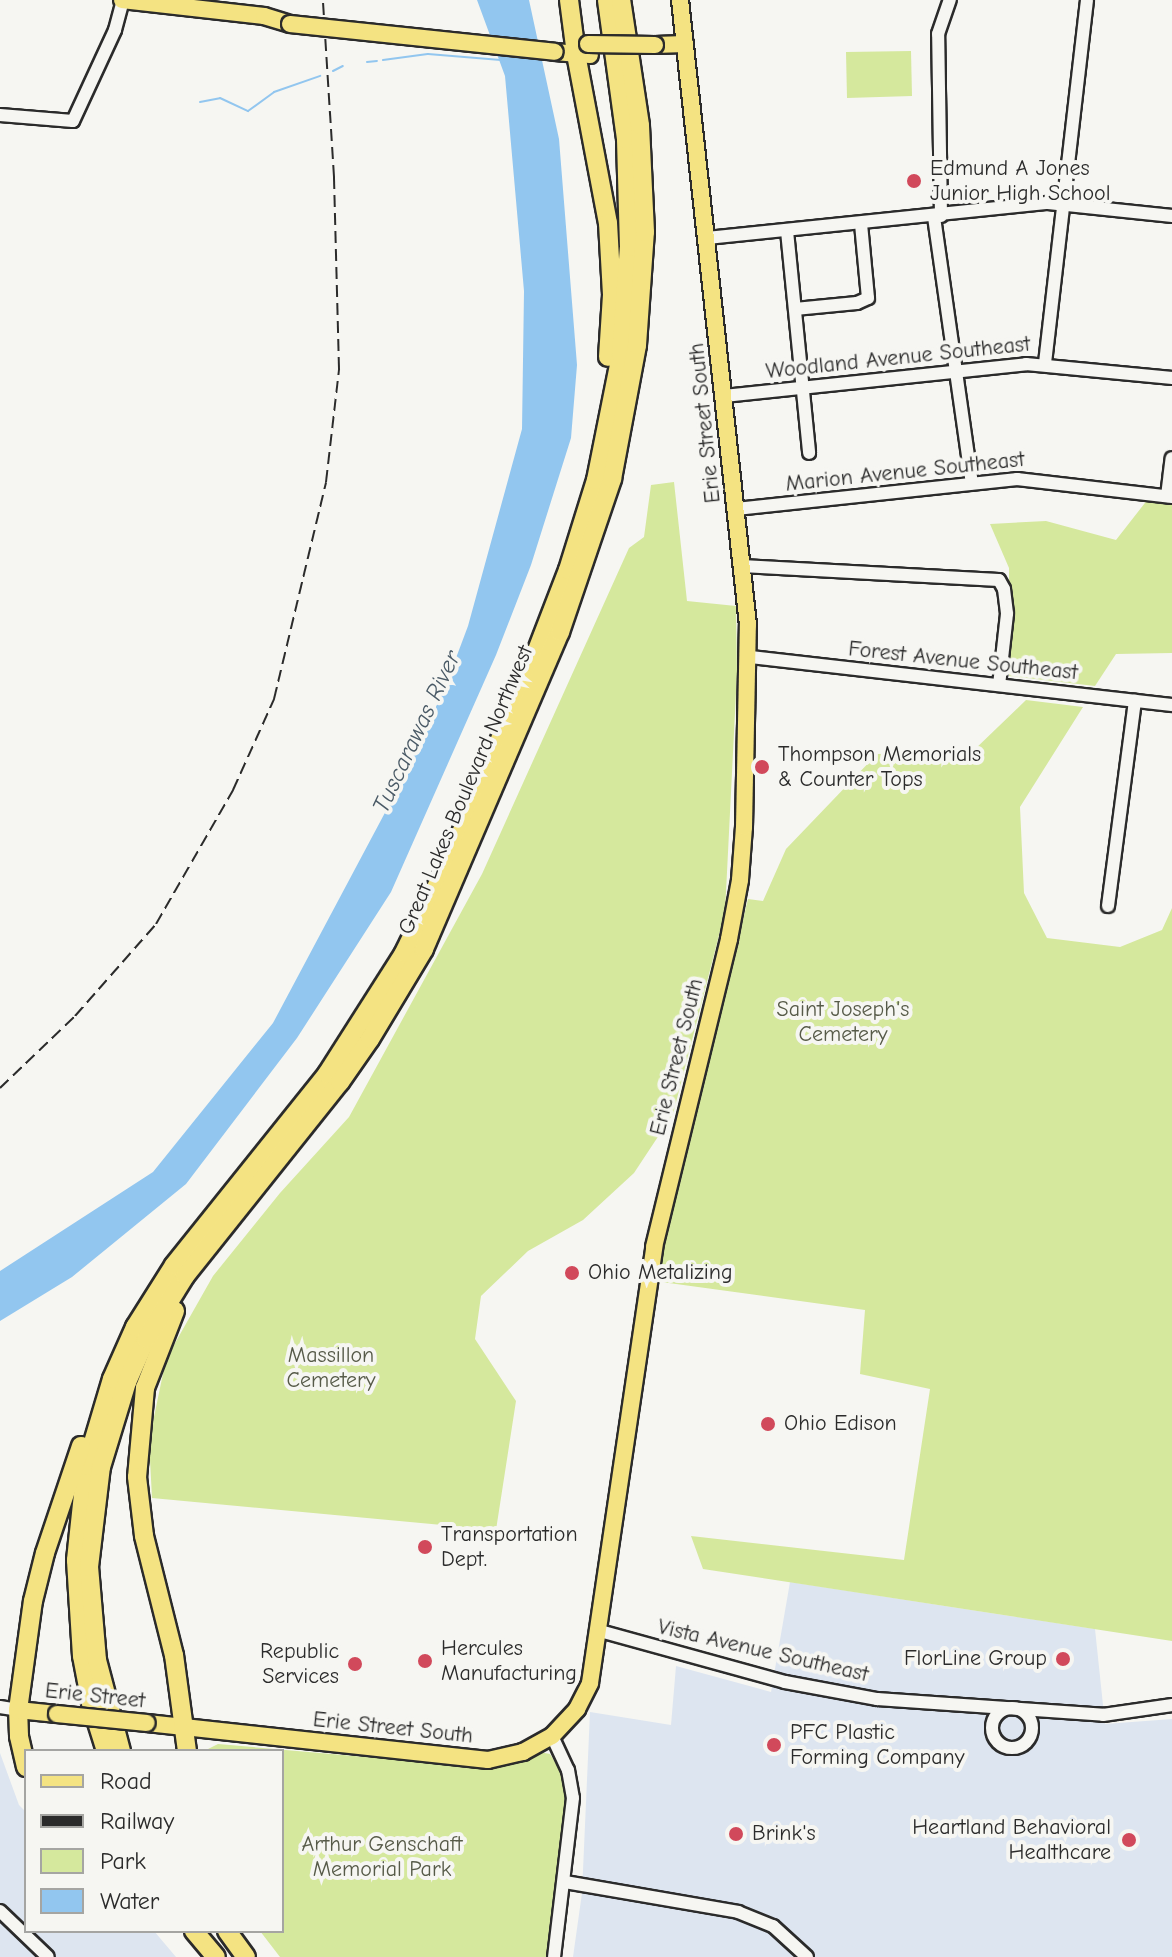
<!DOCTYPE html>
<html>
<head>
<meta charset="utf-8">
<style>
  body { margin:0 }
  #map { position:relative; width:1172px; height:1957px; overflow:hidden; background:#f6f6f2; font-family:"Comic Neue",sans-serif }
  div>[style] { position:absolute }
  .built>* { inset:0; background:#dde5f0 }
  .green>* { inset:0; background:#d5e89d }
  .water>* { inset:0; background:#92c6ef }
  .stream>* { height:2px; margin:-1px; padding:0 1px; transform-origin:1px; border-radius:1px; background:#92c6ef }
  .roads { filter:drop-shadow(2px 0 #2b2b2b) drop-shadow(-2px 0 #2b2b2b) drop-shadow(0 2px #2b2b2b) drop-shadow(0 -2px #2b2b2b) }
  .minor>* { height:12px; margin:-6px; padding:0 6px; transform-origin:6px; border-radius:6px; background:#f6f6f2 }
  .minor>.ring { margin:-6px; padding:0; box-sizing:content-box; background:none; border:12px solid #f6f6f2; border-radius:50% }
  .major>* { height:16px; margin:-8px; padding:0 8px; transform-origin:8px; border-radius:8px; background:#f4e382 }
  .highway>* { height:18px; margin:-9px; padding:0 9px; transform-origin:9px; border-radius:9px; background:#f4e382 }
  .rail>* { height:2px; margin-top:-1px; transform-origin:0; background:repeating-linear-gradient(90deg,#2b2b2b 0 12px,transparent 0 18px) }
  .bridges { filter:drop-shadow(2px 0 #2b2b2b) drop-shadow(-2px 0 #2b2b2b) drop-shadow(0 2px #2b2b2b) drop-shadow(0 -2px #2b2b2b) }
  .major-bridge>* { height:16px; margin:-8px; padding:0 8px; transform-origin:8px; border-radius:8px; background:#f4e382 }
  .dots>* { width:22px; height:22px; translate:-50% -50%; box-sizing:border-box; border:4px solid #f6f6f2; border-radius:50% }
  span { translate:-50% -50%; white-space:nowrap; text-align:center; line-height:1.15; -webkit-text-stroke:8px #f6f6f2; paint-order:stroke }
  .poi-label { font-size:22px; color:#2b2b2b }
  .left { translate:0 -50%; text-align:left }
  .right { translate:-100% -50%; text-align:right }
  .street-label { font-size:22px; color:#2b2b2b }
  .park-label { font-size:22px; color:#565a48 }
  .water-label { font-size:24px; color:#4a5a66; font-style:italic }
  .legend { position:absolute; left:24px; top:1749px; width:260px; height:184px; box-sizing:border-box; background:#f6f6f2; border:2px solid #a5a5a2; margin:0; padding:10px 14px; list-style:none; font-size:24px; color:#2b2b2b }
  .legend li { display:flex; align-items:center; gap:16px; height:40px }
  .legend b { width:40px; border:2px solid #a5a5a2 }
</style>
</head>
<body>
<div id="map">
  <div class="built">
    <i style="clip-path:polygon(790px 1582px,1095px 1629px,1105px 1724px,1172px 1719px,1172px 1957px,573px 1957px,582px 1893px,590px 1712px,671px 1725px,676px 1666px,771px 1692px)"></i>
    <i style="clip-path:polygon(0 1753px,19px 1805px,26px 1812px,26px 1931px,154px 1931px,176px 1957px,0 1957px)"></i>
  </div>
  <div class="green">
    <i style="clip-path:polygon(911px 51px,912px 96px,847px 98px,846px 52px)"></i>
    <i style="clip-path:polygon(674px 482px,687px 601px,736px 606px,737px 673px,725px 912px,673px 1114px,634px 1173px,583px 1220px,528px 1251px,481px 1296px,475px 1339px,516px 1401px,496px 1530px,152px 1498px,149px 1441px,166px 1359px,213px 1276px,280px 1193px,349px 1117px,482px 874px,629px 548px,644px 537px,651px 485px)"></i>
    <i style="clip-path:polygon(1148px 499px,1172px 502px,1172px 653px,1116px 654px,1095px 686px,1009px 676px,1009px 568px,990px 524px,1046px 521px,1116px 540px)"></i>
    <i style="clip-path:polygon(1026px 700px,1083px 707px,1020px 807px,1024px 893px,1047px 938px,1120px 947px,1162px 930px,1172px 908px,1172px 1641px,703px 1569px,691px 1536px,904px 1560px,930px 1389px,860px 1374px,865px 1310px,654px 1281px,748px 899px,763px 901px,786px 849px,877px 754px,972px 752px)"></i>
    <i style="clip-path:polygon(218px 1744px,469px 1766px,519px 1761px,539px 1752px,550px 1754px,563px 1775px,568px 1806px,549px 1957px,280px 1957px,260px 1931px,282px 1931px,282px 1751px,204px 1751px)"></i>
  </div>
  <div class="water">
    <i style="clip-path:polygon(477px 0,529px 0,559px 139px,577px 365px,571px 438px,531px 565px,496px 655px,391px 892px,297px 1038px,186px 1184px,72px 1277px,0 1321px,0 1271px,153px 1172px,273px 1023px,388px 807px,444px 690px,468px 626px,522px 429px,524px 291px,505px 76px)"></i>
  </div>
  <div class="stream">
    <i style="left:383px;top:60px;width:45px;rotate:-7.6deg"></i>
    <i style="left:428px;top:54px;width:73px;rotate:4.7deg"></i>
    <i style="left:367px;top:62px;width:10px;rotate:-6deg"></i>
    <i style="left:333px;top:71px;width:11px;rotate:-27deg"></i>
    <i style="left:200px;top:102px;width:20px;rotate:-11deg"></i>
    <i style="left:220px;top:98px;width:31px;rotate:25deg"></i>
    <i style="left:248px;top:111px;width:32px;rotate:-36deg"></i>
    <i style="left:274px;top:92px;width:49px;rotate:-19.2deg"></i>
  </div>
  <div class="roads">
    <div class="minor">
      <i style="left:0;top:115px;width:73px;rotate:4.7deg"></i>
      <i style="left:73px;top:121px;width:100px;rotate:-65.2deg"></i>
      <i style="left:115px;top:30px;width:31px;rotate:-75deg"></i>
      <i style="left:941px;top:216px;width:182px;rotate:-90.9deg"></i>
      <i style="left:938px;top:34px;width:36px;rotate:-71deg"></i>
      <i style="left:934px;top:217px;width:269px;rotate:81.9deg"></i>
      <i style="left:787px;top:231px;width:223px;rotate:84.3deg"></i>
      <i style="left:707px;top:238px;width:343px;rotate:-5.9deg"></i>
      <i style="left:1048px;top:203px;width:125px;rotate:6deg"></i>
      <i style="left:795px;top:309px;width:62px;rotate:-5.5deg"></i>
      <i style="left:857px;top:303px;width:12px;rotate:-24deg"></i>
      <i style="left:868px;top:298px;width:74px;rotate:-95.4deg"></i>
      <i style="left:1045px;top:363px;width:365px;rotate:-83.4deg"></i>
      <i style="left:724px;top:396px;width:304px;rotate:-6deg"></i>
      <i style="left:1026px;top:364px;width:147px;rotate:5.5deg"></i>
      <i style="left:1167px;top:496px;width:38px;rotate:-83deg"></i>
      <i style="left:736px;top:509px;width:283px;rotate:-6.1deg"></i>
      <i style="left:1017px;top:479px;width:156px;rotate:6.6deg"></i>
      <i style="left:742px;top:566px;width:257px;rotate:3.1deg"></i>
      <i style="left:999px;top:580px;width:10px;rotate:61deg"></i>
      <i style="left:1004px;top:589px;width:25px;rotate:83deg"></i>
      <i style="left:1007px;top:614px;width:71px;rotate:96.4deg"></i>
      <i style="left:750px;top:657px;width:425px;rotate:6.5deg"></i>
      <i style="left:1108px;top:906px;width:207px;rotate:-82.5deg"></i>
      <i style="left:600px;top:1631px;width:192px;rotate:15.4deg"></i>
      <i style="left:785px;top:1682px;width:94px;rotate:10.5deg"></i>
      <i style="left:877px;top:1699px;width:227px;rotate:4deg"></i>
      <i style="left:1103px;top:1715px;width:70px;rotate:-8.2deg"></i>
      <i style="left:0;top:1707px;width:18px;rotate:9deg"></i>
      <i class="ring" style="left:992px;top:1708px;width:28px;height:28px"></i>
      <i style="left:552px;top:1736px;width:38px;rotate:65deg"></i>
      <i style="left:568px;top:1770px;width:28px;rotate:80deg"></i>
      <i style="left:573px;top:1798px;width:160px;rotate:96.8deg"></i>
      <i style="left:565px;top:1882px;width:176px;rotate:9.8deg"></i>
      <i style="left:738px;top:1912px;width:38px;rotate:22deg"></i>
      <i style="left:773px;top:1926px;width:46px;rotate:42.4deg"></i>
      <i style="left:0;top:1911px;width:66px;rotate:43.8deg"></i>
    </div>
    <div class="major">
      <i style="left:122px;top:0;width:143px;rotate:6.4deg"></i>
      <i style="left:264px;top:16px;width:27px;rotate:17deg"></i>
      <i style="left:655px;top:45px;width:30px;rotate:-2deg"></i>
      <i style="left:555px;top:52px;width:35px;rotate:5deg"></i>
      <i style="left:18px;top:1710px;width:39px;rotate:6deg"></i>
      <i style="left:147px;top:1723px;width:343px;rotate:6.2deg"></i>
      <i style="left:488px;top:1760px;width:36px;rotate:-13deg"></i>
      <i style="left:523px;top:1752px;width:33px;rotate:-29deg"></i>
      <i style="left:552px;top:1736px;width:37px;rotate:-47deg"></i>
      <i style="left:577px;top:1709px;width:29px;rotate:-63deg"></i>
      <i style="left:590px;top:1683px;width:441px;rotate:-81.6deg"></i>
      <i style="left:654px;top:1247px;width:317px;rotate:-76.3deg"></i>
      <i style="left:729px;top:939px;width:60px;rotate:-79.4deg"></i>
      <i style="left:740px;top:880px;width:53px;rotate:-85.7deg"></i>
      <i style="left:744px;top:827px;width:202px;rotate:-88.9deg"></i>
      <i style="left:748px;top:625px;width:629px;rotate:-96.21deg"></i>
    </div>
    <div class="highway">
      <i style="left:569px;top:0;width:54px;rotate:82.6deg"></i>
      <i style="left:576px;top:54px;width:172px;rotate:79.3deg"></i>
      <i style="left:608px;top:223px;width:72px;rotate:86.8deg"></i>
      <i style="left:612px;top:295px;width:62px;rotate:93.7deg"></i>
      <i style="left:175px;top:1311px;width:83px;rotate:111.3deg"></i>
      <i style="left:145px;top:1388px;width:89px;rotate:95.1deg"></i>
      <i style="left:137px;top:1477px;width:59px;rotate:83.2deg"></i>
      <i style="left:144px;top:1536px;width:123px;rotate:75.9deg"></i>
      <i style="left:174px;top:1655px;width:97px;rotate:82.3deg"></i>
      <i style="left:106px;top:1751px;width:50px;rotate:-107.4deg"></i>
      <i style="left:91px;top:1703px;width:48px;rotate:-100.8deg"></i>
      <i style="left:82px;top:1656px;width:96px;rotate:-93.6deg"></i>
      <i style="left:76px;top:1560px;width:95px;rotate:-83.9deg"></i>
      <i style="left:86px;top:1466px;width:91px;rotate:-73.4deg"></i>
      <i style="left:112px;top:1379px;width:57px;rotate:-66.1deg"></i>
      <i style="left:135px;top:1327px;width:73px;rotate:-57.8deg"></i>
      <i style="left:174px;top:1265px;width:245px;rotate:-51.3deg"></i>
      <i style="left:327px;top:1074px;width:143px;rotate:-57.5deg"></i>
      <i style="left:404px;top:953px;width:107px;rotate:-63.9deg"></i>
      <i style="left:451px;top:857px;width:216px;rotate:-67.4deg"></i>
      <i style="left:534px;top:658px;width:94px;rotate:-68.9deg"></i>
      <i style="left:568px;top:570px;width:94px;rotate:-72.7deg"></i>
      <i style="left:596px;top:480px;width:127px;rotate:-78.7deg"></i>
      <i style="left:621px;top:355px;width:108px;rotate:-85.8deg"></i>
      <i style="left:629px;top:247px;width:108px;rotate:-91.6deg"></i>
      <i style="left:626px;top:139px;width:140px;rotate:-97.8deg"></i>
      <i style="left:121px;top:1751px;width:94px;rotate:-104.8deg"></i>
      <i style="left:97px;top:1660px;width:93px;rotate:-94.9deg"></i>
      <i style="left:89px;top:1567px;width:101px;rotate:-83.2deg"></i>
      <i style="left:101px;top:1467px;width:89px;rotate:-73deg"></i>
      <i style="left:127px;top:1382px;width:47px;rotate:-66.2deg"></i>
      <i style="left:146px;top:1339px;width:74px;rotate:-58.2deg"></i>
      <i style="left:185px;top:1276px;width:248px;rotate:-51.4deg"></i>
      <i style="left:340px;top:1082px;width:52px;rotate:-55.1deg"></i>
      <i style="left:370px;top:1039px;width:105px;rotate:-59deg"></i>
      <i style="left:424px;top:949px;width:345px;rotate:-66.8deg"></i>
      <i style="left:560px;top:632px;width:162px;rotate:-71.2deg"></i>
      <i style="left:612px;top:479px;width:136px;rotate:-79.4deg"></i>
      <i style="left:637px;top:345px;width:113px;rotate:-86deg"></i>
      <i style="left:645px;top:232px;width:107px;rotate:-92.7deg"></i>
      <i style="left:640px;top:125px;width:126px;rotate:-98.6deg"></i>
      <i style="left:26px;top:1767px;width:32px;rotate:-103deg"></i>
      <i style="left:19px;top:1736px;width:26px;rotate:-92deg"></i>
      <i style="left:18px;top:1710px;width:110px;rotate:-82.2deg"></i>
      <i style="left:33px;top:1601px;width:49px;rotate:-76deg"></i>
      <i style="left:45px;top:1553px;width:113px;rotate:-71.4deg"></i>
      <i style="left:194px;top:1931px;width:34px;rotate:50deg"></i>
      <i style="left:227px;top:1931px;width:32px;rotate:54deg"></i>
    </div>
  </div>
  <div class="rail">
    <i style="left:0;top:1088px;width:104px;rotate:-43.8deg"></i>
    <i style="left:75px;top:1016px;width:123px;rotate:-48.6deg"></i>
    <i style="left:156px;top:924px;width:155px;rotate:-60.1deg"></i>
    <i style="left:233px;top:790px;width:100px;rotate:-65.7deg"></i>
    <i style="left:274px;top:699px;width:223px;rotate:-76.5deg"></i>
    <i style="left:326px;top:482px;width:114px;rotate:-83.4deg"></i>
    <i style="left:339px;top:369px;width:192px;rotate:-91.5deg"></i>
    <i style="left:334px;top:177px;width:177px;rotate:-93.6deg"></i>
  </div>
  <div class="bridges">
    <div class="major-bridge">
      <i style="left:290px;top:24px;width:266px;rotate:6deg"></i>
      <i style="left:588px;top:44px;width:67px;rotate:0.9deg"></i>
      <i style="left:57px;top:1714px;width:90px;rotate:5.7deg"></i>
    </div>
  </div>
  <div class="dots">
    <i style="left:914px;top:181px;background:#d1495b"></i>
    <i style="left:762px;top:767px;background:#d1495b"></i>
    <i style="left:572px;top:1273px;background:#d1495b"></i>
    <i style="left:768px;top:1424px;background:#d1495b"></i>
    <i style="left:425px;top:1547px;background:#d1495b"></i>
    <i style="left:1063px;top:1659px;background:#d1495b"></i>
    <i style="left:425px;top:1661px;background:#d1495b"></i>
    <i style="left:355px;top:1664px;background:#d1495b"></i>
    <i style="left:774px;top:1745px;background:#d1495b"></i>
    <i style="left:736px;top:1834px;background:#d1495b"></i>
    <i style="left:1129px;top:1840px;background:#d1495b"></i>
  </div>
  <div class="poi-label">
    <span class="left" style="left:930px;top:181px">Edmund A Jones<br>Junior High School</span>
    <span class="left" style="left:778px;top:767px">Thompson Memorials<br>&amp; Counter Tops</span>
    <span class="left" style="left:588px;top:1273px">Ohio Metalizing</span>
    <span class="left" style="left:784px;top:1424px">Ohio Edison</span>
    <span class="left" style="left:441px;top:1547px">Transportation<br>Dept.</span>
    <span class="left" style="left:441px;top:1661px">Hercules<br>Manufacturing</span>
    <span class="right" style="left:339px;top:1664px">Republic<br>Services</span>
    <span class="right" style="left:1047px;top:1659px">FlorLine Group</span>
    <span class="left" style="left:790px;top:1745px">PFC Plastic<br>Forming Company</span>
    <span class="right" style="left:1111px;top:1840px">Heartland Behavioral<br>Healthcare</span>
    <span class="left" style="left:752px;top:1834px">Brink's</span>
  </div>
  <div class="street-label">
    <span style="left:898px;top:358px;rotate:-6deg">Woodland Avenue Southeast</span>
    <span style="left:705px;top:423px;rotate:-96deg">Erie Street South</span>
    <span style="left:905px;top:472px;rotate:-6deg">Marion Avenue Southeast</span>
    <span style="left:963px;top:661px;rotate:6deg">Forest Avenue Southeast</span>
    <span style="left:466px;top:790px;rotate:-67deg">Great Lakes Boulevard Northwest</span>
    <span style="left:677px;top:1057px;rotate:-76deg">Erie Street South</span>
    <span style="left:763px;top:1651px;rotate:13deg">Vista Avenue Southeast</span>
    <span style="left:95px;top:1696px;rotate:6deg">Erie Street</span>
    <span style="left:393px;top:1728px;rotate:6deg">Erie Street South</span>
  </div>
  <div class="park-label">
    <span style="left:843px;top:1022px">Saint Joseph's<br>Cemetery</span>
    <span style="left:331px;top:1368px">Massillon<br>Cemetery</span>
    <span style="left:382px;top:1857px">Arthur Genschaft<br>Memorial Park</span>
  </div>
  <div class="water-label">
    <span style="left:417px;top:732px;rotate:-65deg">Tuscarawas River</span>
  </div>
  <ul class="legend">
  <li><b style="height:10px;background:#f4e382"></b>Road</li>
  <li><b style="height:10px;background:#2b2b2b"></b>Railway</li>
  <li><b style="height:22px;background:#d5e89d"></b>Park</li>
  <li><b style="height:22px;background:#92c6ef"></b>Water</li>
  </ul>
</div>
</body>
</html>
